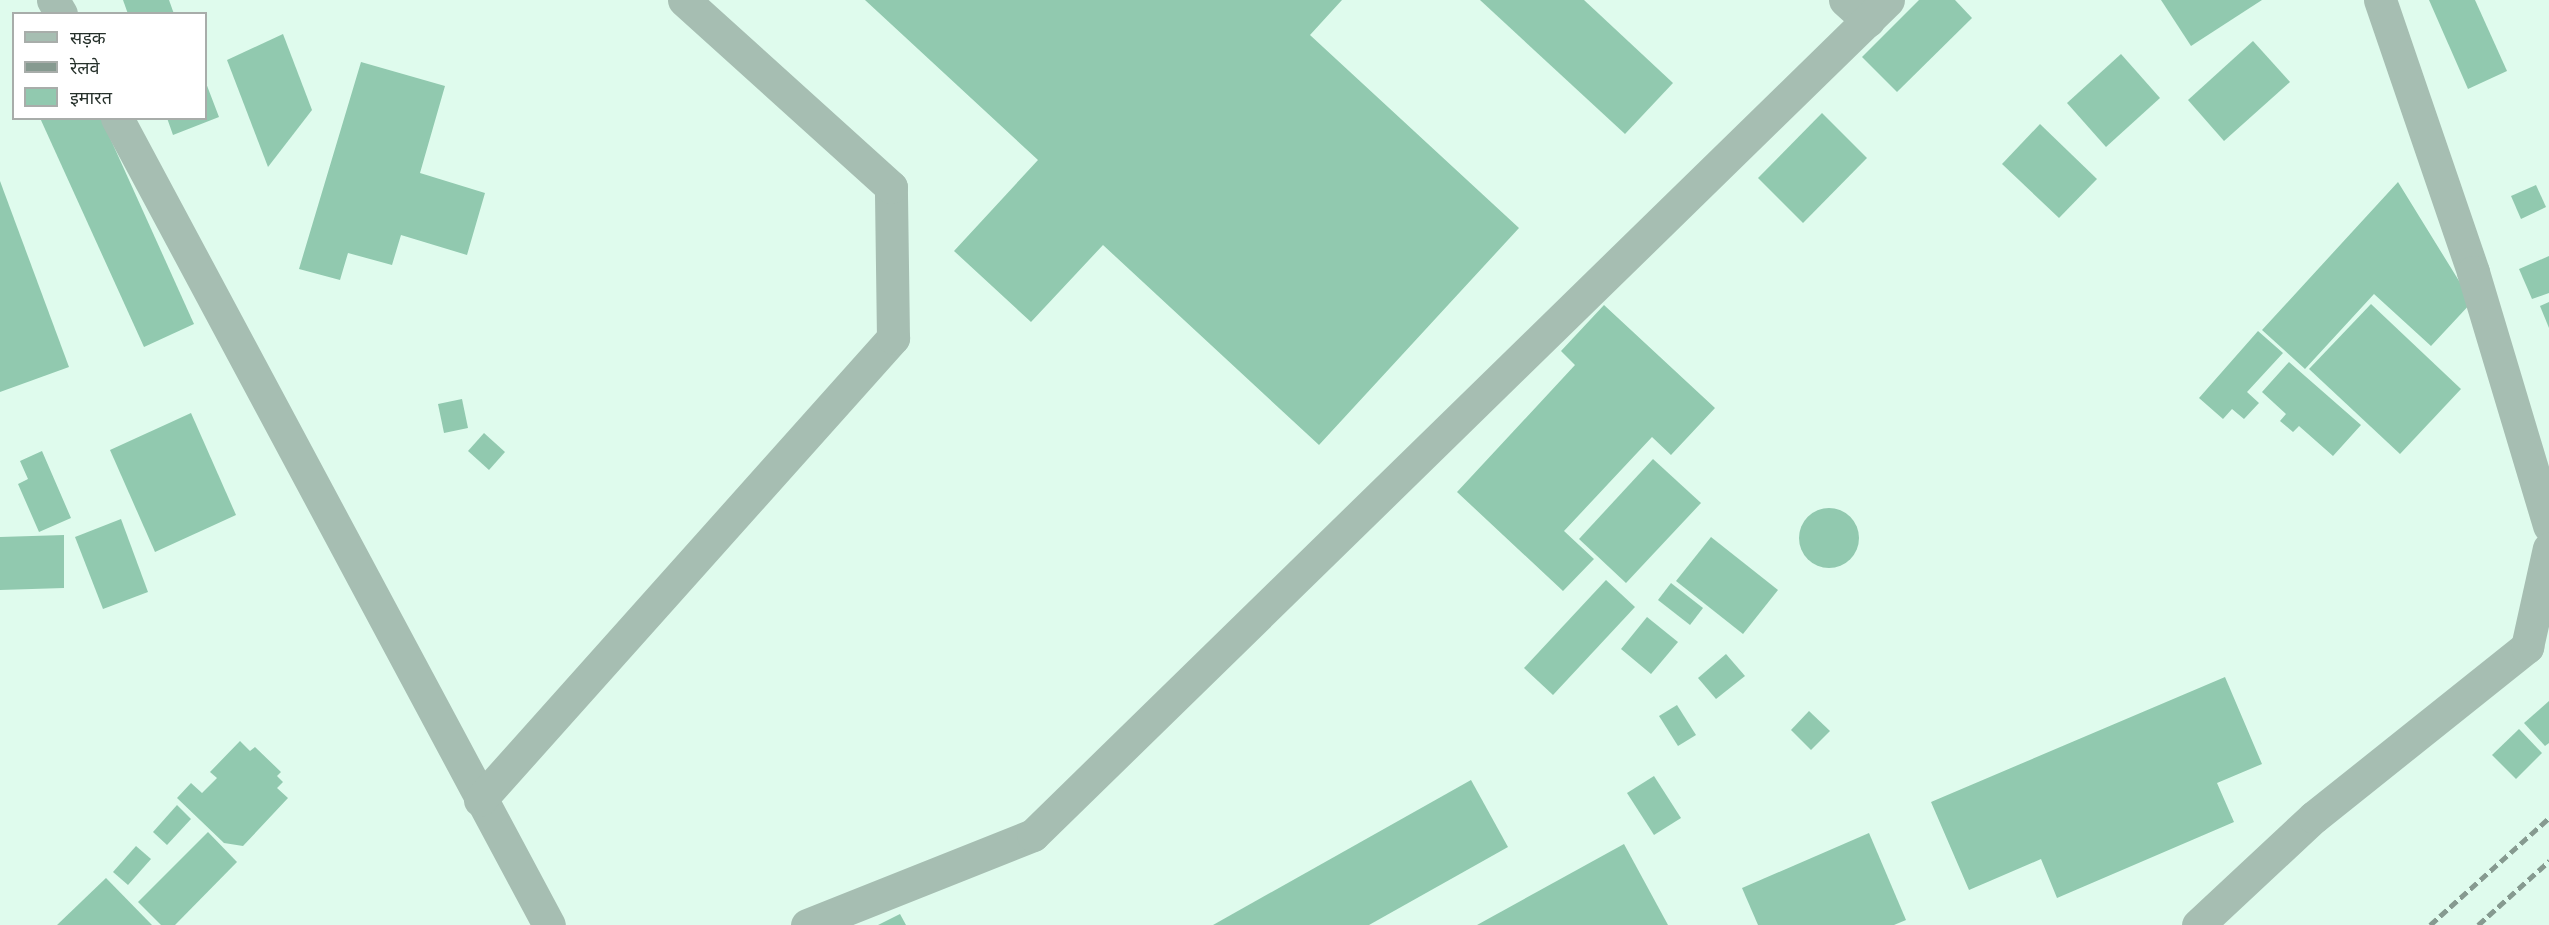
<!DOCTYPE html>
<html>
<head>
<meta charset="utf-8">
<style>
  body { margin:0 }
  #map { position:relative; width:2549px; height:925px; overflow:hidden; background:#dffbed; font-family:"Titillium Web","Noto Sans Devanagari",sans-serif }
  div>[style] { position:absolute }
  .building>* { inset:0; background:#91c9af }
  .round { border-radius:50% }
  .minor>* { height:33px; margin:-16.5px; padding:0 16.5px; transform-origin:16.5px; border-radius:16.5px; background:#a6beb2 }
  .rail>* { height:4.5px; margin-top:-2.25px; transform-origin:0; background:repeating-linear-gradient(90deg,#869a90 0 9px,transparent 0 13.5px) }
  span { translate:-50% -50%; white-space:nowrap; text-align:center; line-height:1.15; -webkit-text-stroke:4.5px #fff; paint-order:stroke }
  .legend { position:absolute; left:12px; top:12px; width:195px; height:108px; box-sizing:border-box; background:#fff; border:2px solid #a8adaa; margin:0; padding:8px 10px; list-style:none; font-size:18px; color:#26312b }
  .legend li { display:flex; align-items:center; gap:12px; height:30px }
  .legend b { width:30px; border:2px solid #a8adaa }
</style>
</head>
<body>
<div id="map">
  <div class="building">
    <i style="clip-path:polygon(123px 0,169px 0,174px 14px,128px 14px)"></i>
    <i style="clip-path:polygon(865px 0,1342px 0,1310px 35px,1519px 228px,1319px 445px,1103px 245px,1031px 322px,954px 251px,1038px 160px)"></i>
    <i style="clip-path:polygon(1480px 0,1584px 0,1673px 83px,1625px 134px)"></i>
    <i style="clip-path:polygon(1919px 0,1955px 0,1972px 18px,1897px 92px,1862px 57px)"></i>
    <i style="clip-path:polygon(2161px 0,2262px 0,2191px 46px)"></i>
    <i style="clip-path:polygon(2429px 0,2475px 0,2507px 71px,2468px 89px)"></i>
    <i style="clip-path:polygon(283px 34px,312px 110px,268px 167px,227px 60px)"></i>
    <i style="clip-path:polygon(2253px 41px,2290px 82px,2224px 141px,2188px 100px)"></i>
    <i style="clip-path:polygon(2121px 54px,2160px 98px,2106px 147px,2067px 103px)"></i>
    <i style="clip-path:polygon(361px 62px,445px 86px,420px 173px,485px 193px,467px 255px,401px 235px,392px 265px,348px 253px,340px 280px,299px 269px)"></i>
    <i style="clip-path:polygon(206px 83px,219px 117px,173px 135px,167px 118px,206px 118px)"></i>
    <i style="clip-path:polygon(1822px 113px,1867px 158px,1803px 223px,1758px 178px)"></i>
    <i style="clip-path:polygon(40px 118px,101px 118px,194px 324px,144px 347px)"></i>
    <i style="clip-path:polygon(2040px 124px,2097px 179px,2059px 218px,2002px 164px)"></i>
    <i style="clip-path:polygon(0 181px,69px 367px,0 392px)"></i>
    <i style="clip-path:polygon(2398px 182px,2472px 302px,2431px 346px,2374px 294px,2305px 369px,2262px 330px)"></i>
    <i style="clip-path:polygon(2536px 185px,2546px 207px,2521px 219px,2511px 196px)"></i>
    <i style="clip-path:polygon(2549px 256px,2549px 293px,2532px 299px,2519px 269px)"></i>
    <i style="clip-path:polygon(2549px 302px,2549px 328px,2540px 306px)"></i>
    <i style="clip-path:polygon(2371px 304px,2461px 389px,2400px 454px,2309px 369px)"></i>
    <i style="clip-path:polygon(1604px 305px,1715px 408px,1671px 455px,1652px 437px,1564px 531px,1594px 559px,1563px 591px,1457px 492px,1575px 365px,1561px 351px)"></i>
    <i style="clip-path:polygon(2258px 331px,2283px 353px,2247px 392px,2259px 403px,2244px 419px,2232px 409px,2223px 419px,2199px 398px)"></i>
    <i style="clip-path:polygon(2289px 362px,2361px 425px,2333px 456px,2299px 426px,2293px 432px,2280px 421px,2286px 414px,2262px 392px)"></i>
    <i style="clip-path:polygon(462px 399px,468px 428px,444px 433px,438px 404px)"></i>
    <i style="clip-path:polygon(191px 413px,236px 515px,155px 552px,110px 450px)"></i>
    <i style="clip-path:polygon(484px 433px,505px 452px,489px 470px,468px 451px)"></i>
    <i style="clip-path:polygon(42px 451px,71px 518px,39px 532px,18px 484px,28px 479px,20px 461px)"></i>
    <i style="clip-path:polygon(1653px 459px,1701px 503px,1626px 583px,1579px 539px)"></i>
    <i class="round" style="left:1799px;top:508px;width:60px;height:60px"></i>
    <i style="clip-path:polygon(121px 519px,148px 592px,103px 609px,75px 537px)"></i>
    <i style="clip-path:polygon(64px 535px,64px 588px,0 590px,0 537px)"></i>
    <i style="clip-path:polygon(1711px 537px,1778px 590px,1743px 634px,1676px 581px)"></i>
    <i style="clip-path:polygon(1606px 580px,1635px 607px,1553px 695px,1524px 668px)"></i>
    <i style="clip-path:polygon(1671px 583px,1703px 608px,1690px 625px,1658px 600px)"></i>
    <i style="clip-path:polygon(1647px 617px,1678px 642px,1651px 674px,1621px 649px)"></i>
    <i style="clip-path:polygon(1726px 654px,1745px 676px,1716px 699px,1698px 678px)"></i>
    <i style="clip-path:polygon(2225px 677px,2262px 764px,2217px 783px,2234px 822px,2057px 898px,2041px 859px,1969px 890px,1931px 802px)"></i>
    <i style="clip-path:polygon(2549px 701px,2549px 743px,2545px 746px,2524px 723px)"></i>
    <i style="clip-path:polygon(1677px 705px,1696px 735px,1678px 746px,1659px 716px)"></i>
    <i style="clip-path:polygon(1809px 711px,1830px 731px,1811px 750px,1791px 730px)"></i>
    <i style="clip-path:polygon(2519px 729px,2542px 753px,2516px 779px,2492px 755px)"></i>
    <i style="clip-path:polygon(240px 741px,250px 751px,255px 747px,281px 772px,277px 776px,283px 782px,277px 788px,288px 798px,243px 846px,224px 843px,177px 798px,191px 783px,202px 793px,217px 778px,210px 772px)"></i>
    <i style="clip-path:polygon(1654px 776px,1681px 818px,1654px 835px,1627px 793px)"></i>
    <i style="clip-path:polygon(1471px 780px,1508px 847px,1369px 925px,1213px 925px)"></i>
    <i style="clip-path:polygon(177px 805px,191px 819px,167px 845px,153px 832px)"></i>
    <i style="clip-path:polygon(208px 832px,237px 862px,175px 925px,161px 925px,138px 902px)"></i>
    <i style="clip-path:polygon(1869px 833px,1906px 920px,1894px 925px,1758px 925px,1742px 888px)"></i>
    <i style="clip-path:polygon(1624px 844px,1668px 925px,1477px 925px)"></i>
    <i style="clip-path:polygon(136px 846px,151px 859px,128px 885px,113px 872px)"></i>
    <i style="clip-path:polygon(106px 878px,152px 925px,57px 925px)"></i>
    <i style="clip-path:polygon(900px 914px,906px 925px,878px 925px)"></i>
  </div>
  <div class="minor">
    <i style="left:53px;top:0;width:16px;rotate:60deg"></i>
    <i style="left:1845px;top:0;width:31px;rotate:42deg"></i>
    <i style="left:2380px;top:0;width:287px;rotate:71.1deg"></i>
    <i style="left:2473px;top:272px;width:265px;rotate:73.3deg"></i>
    <i style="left:117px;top:118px;width:915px;rotate:61.84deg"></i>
    <i style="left:480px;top:800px;width:620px;rotate:-48.21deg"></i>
    <i style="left:893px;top:338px;width:151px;rotate:-90.8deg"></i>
    <i style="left:891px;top:187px;width:279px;rotate:-137.9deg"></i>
    <i style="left:807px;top:925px;width:243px;rotate:-21.7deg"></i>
    <i style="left:1033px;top:835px;width:1195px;rotate:-44.32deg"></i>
    <i style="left:2198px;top:925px;width:158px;rotate:-43deg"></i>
    <i style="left:2314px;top:817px;width:273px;rotate:-38.6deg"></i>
    <i style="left:2527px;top:647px;width:101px;rotate:-77.5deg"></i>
  </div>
  <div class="rail">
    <i style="left:2430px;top:925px;width:160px;rotate:-42deg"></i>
    <i style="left:2478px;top:925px;width:96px;rotate:-42deg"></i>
  </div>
  <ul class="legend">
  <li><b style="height:8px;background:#a6beb2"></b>सड़क</li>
  <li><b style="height:8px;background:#869a90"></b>रेलवे</li>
  <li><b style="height:16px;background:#91c9af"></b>इमारत</li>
  </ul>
</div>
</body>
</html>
